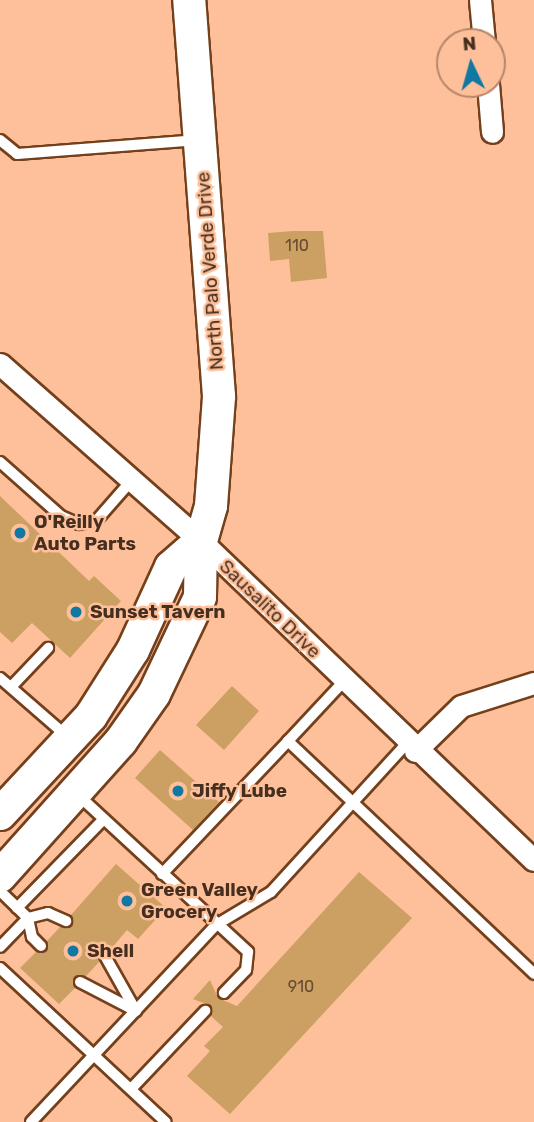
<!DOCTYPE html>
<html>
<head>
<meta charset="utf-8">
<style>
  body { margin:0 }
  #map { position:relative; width:534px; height:1122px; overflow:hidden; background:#fec09a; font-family:Rubik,sans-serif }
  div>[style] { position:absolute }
  .building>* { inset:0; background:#cc9f63 }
  .roads { filter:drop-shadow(2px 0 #74401c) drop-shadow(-2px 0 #74401c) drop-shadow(0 2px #74401c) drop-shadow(0 -2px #74401c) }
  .lane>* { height:10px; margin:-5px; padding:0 5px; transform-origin:5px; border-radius:5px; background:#fff }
  .street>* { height:21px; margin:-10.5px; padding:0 10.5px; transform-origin:10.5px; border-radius:10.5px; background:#fff }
  .secondary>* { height:32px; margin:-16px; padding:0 16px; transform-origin:16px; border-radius:16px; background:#fff }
  .dots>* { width:19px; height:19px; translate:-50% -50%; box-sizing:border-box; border:4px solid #fec09a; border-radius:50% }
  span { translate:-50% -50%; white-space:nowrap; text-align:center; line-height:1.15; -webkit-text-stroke:5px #fec09a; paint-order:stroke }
  .number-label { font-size:16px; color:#684b31 }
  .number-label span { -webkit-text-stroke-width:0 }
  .street-label { font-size:19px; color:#472f20 }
  .poi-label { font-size:19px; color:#472f20; font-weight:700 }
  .left { translate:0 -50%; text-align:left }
  .north { position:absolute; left:436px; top:28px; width:70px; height:70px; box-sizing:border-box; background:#fec09a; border:2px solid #b58669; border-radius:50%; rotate:355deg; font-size:19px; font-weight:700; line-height:28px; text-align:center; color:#472f20 }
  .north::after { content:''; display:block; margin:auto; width:24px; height:32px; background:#1078a3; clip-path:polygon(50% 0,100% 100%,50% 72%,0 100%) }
</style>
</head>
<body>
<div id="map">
  <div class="building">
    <i style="clip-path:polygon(293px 231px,323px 231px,327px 278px,291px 282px,289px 259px,270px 261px,268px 233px)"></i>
    <i style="clip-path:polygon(0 496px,89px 581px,94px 576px,121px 601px,70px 658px,32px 623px,12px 643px,0 632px)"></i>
    <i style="clip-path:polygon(232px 686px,259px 711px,224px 750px,196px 725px)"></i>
    <i style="clip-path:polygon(160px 750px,219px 802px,193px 830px,135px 778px)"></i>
    <i style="clip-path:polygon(116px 864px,166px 908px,138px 939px,127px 930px,110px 950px,101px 950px,99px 962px,86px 976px,75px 976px,75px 988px,59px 1004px,20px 968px,36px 952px,47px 951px,47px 941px,60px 927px,71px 927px,71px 915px)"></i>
    <i style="clip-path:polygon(359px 872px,412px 918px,230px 1114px,187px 1076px,210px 1051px,204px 1046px,223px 1027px,211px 1016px,211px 1006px,193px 999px,210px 980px,218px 998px,237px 1006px)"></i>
  </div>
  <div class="roads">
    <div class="lane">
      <i style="left:0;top:140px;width:22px;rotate:39deg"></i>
      <i style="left:17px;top:154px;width:182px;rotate:-4.4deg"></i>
      <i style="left:0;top:462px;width:81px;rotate:41.5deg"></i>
      <i style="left:61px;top:516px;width:20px;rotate:24deg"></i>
      <i style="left:79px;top:524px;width:17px;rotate:-10deg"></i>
      <i style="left:96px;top:521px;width:53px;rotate:-48.8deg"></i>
      <i style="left:0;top:678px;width:91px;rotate:41deg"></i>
      <i style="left:344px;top:681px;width:82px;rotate:133deg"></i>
      <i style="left:288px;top:741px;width:339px;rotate:43.4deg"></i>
      <i style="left:11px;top:687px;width:54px;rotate:-46.5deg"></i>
      <i style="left:77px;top:794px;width:233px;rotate:42.7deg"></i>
      <i style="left:248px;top:952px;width:18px;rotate:96deg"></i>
      <i style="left:246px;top:970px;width:32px;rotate:134deg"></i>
      <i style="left:162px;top:874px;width:183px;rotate:-46.5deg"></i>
      <i style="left:0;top:891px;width:39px;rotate:44deg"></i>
      <i style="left:28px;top:918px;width:40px;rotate:134deg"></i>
      <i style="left:17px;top:908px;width:124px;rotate:-45.7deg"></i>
      <i style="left:41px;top:946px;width:13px;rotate:-135deg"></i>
      <i style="left:32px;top:937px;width:19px;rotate:-102deg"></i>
      <i style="left:28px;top:918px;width:21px;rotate:-14deg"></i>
      <i style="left:48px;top:913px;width:20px;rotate:24deg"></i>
      <i style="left:0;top:968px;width:226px;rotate:42.9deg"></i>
      <i style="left:80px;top:982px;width:63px;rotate:27.4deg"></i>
      <i style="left:136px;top:1011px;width:63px;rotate:-119.4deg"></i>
      <i style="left:131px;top:1089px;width:108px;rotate:-46.5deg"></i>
      <i style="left:31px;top:1122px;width:270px;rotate:-46.8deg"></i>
      <i style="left:216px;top:925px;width:64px;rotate:-31deg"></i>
      <i style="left:271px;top:892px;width:202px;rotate:-47.6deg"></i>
    </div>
    <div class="street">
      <i style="left:480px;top:0;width:42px;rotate:84.6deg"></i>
      <i style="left:488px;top:84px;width:48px;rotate:85.2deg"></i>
      <i style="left:0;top:364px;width:268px;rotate:41.4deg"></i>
      <i style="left:201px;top:541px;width:461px;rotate:43.8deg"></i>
      <i style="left:415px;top:751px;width:64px;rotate:-44.4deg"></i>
      <i style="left:461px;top:706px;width:77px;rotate:-17.5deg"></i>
    </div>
    <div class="secondary">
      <i style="left:0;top:814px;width:134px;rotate:-47.1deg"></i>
      <i style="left:91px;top:716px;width:78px;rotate:-57.5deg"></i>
      <i style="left:133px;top:650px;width:91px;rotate:-65.4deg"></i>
      <i style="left:171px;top:567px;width:40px;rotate:-41deg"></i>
      <i style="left:0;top:876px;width:181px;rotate:-48.1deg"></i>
      <i style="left:121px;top:741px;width:57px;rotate:-54.9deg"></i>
      <i style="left:154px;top:694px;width:107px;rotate:-64.6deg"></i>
      <i style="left:200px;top:597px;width:56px;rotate:-89deg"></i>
      <i style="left:201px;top:541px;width:36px;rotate:-74deg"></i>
      <i style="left:211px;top:506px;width:110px;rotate:-85.8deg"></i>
      <i style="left:219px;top:396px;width:397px;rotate:-94.3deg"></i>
    </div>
  </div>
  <div class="dots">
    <i style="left:20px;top:533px;background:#1078a3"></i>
    <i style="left:76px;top:612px;background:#1078a3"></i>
    <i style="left:178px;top:791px;background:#1078a3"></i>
    <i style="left:127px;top:901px;background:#1078a3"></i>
    <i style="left:73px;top:951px;background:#1078a3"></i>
  </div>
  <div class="number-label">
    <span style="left:297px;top:246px">110</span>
    <span style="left:301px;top:987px">910</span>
  </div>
  <div class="street-label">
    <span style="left:210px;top:271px;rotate:-94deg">North Palo Verde Drive</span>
    <span style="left:270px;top:609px;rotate:44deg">Sausalito Drive</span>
  </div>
  <div class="poi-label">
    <span class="left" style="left:34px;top:533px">O'Reilly<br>Auto Parts</span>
    <span class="left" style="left:90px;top:612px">Sunset Tavern</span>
    <span class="left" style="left:192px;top:791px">Jiffy Lube</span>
    <span class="left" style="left:141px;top:901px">Green Valley<br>Grocery</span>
    <span class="left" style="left:87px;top:951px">Shell</span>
  </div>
  <div class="north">N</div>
</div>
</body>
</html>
